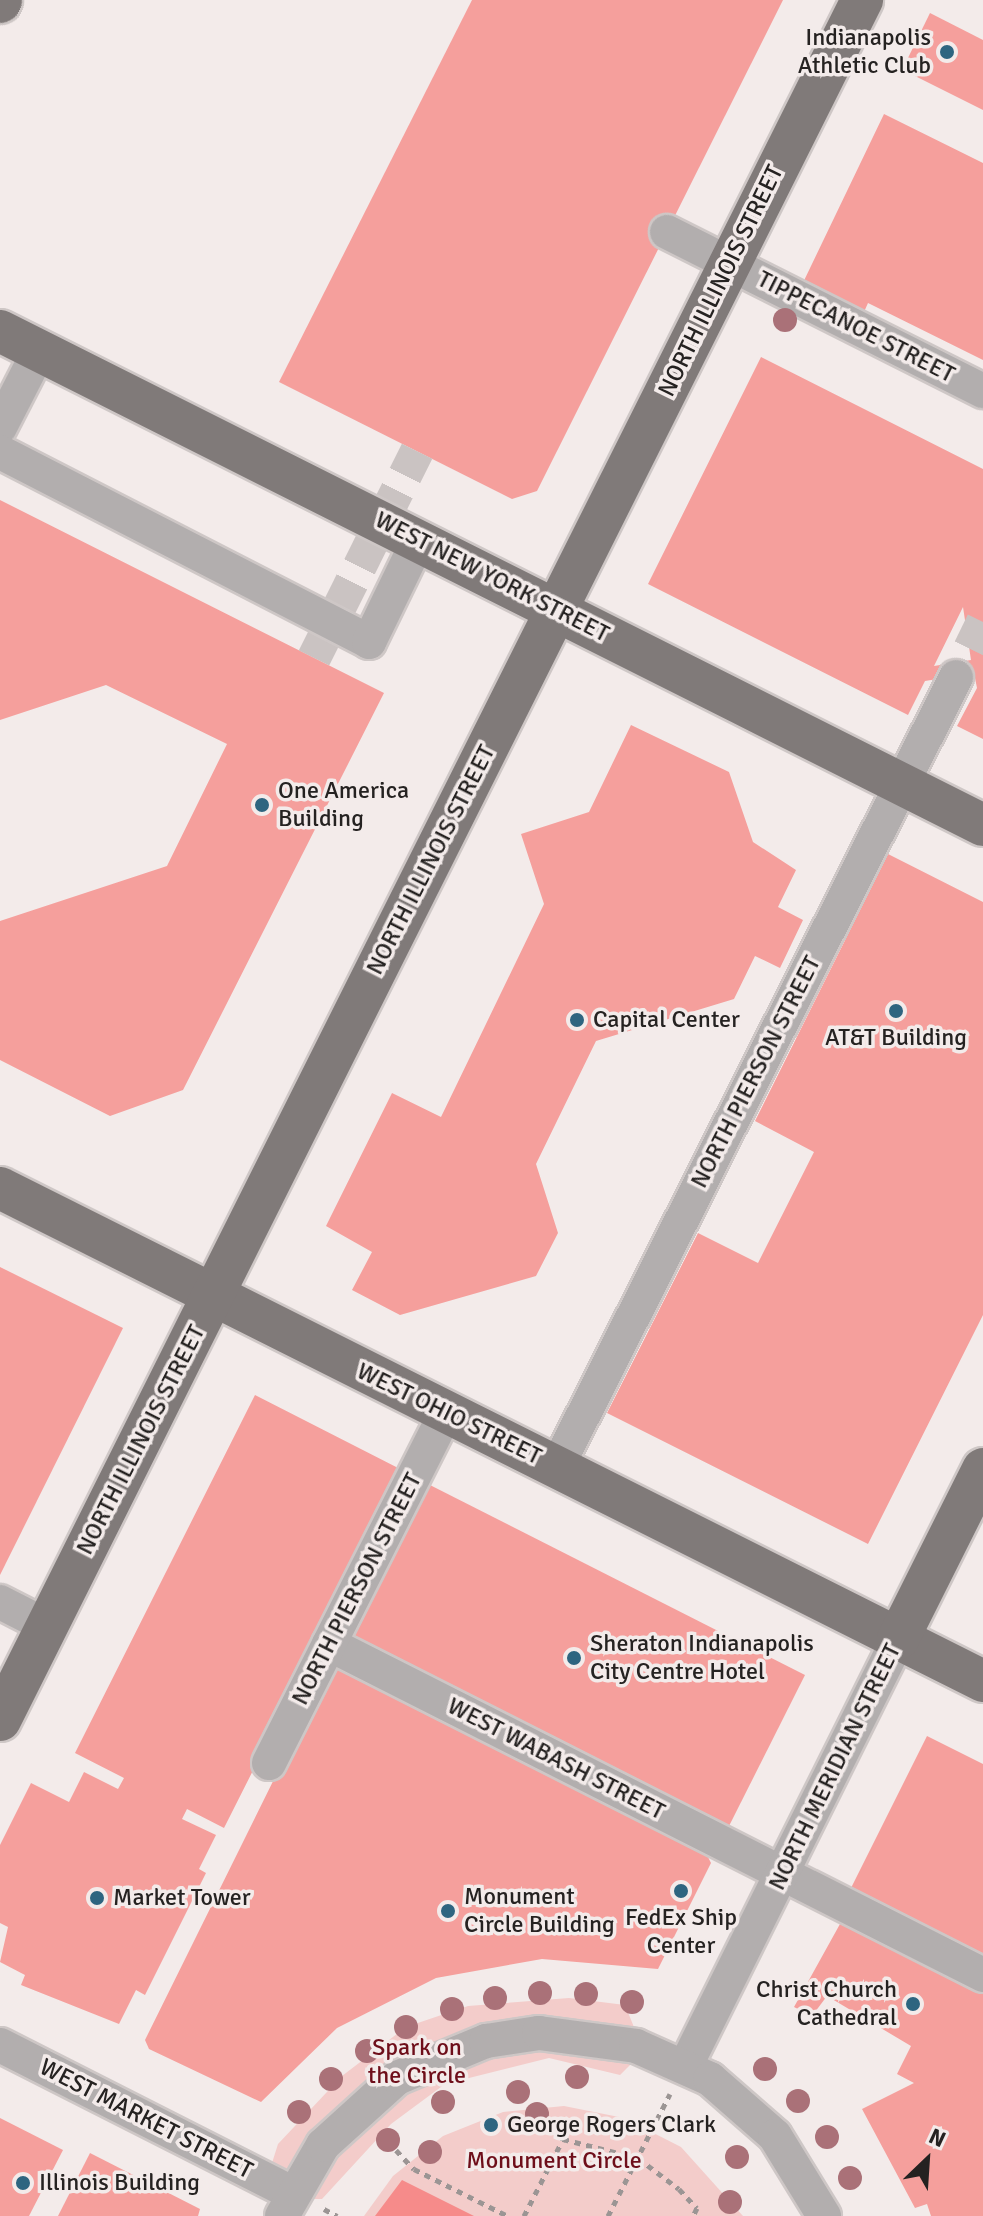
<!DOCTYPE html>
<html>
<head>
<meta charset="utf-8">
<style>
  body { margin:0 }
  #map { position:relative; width:983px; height:2216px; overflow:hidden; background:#f3ebea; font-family:Signika,sans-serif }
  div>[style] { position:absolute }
  .green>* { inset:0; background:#f3ccca }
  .water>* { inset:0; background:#f68b8a }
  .building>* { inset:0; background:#f59f9c }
  .minor-tunnel>* { height:34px; margin-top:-17px; transform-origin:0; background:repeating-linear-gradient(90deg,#cac3c2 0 34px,transparent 0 51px) }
  .path>* { height:5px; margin-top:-2.5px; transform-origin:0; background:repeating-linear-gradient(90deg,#9b9594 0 6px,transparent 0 12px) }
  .roads { filter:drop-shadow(2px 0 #cec7c6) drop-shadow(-2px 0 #cec7c6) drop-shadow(0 2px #cec7c6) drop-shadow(0 -2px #cec7c6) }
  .minor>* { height:34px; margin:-17px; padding:0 17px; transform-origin:17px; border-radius:17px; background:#b2aeae }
  .major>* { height:42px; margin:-21px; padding:0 21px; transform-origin:21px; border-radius:21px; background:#807a79 }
  .trees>* { width:24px; height:24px; margin:-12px; border-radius:50%; background:#aa7178 }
  .dots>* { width:22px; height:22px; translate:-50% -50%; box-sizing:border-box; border:4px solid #f3ebea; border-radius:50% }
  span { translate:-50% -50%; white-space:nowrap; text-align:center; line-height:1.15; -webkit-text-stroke:7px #f3ebea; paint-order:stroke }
  .poi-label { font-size:24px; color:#252221 }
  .right { translate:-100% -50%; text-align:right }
  .left { translate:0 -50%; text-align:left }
  .street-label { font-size:24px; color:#252221 }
  .park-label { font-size:24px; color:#6e0e1a }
  .north { position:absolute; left:887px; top:2120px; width:80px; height:80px; -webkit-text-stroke:6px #f3ebea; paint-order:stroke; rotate:25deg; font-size:22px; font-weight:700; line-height:32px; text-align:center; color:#252221 }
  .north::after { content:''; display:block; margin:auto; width:28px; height:36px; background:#252221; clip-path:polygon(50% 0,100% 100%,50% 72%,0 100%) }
</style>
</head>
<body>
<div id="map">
  <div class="green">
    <i style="clip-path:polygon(569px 1998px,625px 2005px,638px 2037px,634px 2061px,620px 2075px,549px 2058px,445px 2084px,391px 2124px,322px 2199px,304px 2199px,272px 2163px,278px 2144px,342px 2076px,406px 2027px,468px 2006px)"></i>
    <i style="clip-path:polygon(564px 2106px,624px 2118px,681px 2147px,743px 2216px,364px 2216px,393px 2176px,443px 2136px,503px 2112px)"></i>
  </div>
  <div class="water">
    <i style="clip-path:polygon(402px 2180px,474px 2216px,375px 2216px)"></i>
  </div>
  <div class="building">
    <i style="clip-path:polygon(472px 0,783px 0,537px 491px,512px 499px,279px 382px)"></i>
    <i style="clip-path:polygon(930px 13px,983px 40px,983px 110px,909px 73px,905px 64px)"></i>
    <i style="clip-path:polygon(884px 114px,983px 163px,983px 360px,868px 303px,860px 321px,799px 291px)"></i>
    <i style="clip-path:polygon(evenodd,761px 357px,983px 469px,983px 739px,957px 726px,977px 688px,974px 673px,925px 681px,908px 715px,648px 584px,761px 357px,963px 607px,971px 660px,934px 666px,963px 607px)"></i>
    <i style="clip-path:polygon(0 500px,384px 693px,183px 1090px,110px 1116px,0 1060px,0 921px,167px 866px,227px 744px,106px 685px,0 720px)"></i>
    <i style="clip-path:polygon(631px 725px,729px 772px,753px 842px,796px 870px,778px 907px,803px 920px,780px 968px,755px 956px,734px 999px,596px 1041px,536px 1164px,558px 1233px,536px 1276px,400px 1315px,352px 1290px,372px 1252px,326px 1226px,392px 1093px,441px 1117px,544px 904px,521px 834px,589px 812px)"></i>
    <i style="clip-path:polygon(888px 854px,983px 902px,983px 1315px,868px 1544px,607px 1413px,698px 1233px,758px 1263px,814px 1152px,755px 1121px)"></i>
    <i style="clip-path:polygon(0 1267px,123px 1328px,0 1575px)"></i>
    <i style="clip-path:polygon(255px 1395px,404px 1471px,224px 1828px,187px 1809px,182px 1819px,216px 1835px,199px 1869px,206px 1873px,145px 1995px,136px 1990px,119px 2024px,21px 1985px,25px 1975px,0 1962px,8px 1927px,0 1923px,0 1845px,31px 1783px,69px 1802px,84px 1772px,118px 1789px,124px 1778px,75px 1753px)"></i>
    <i style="clip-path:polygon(424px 1482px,805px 1675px,725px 1834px,343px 1640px)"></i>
    <i style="clip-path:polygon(332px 1662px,706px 1853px,711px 1863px,658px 1969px,542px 1959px,436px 1978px,337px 2028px,261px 2102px,149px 2049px,145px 2040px)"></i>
    <i style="clip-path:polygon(927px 1736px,983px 1764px,983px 1964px,847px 1896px)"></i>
    <i style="clip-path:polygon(840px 1924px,983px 1986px,983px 2216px,931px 2216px,927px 2204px,915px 2208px,862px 2109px,914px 2083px,897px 2074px,911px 2046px,827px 1996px,812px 2016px,794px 2007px)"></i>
    <i style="clip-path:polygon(0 2118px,63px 2150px,29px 2216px,0 2216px)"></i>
    <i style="clip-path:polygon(90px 2153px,200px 2209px,198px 2216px,58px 2216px)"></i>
  </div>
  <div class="minor-tunnel">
    <i style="left:970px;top:649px;width:30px;rotate:-64deg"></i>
    <i style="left:314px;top:658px;width:231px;rotate:-63.5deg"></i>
  </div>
  <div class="path">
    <i style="left:396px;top:2150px;width:26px;rotate:47deg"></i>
    <i style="left:414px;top:2169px;width:105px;rotate:26.6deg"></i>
    <i style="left:324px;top:2209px;width:15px;rotate:28deg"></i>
    <i style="left:524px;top:2216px;width:86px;rotate:-63.1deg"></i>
    <i style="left:563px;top:2139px;width:77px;rotate:14.2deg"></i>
    <i style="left:638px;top:2158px;width:51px;rotate:37.1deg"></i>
    <i style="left:679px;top:2189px;width:26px;rotate:47deg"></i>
    <i style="left:697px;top:2208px;width:9px;rotate:117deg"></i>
    <i style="left:608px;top:2216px;width:137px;rotate:-63.1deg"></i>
  </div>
  <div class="roads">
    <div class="minor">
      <i style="left:667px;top:232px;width:354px;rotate:26.7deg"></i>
      <i style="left:0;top:427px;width:85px;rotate:-62.8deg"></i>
      <i style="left:0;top:452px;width:415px;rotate:27.2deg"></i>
      <i style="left:369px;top:642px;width:114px;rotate:-64.1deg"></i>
      <i style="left:557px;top:1467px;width:885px;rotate:-63.2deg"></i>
      <i style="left:0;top:1602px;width:53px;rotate:27.1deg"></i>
      <i style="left:329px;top:1644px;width:733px;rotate:26.84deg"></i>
      <i style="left:269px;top:1763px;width:391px;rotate:-63.2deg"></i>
      <i style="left:0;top:2045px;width:327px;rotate:26.9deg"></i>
      <i style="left:686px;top:2065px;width:476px;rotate:-63.5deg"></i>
      <i style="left:282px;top:2216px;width:82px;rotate:-60deg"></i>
      <i style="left:323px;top:2145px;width:100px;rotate:-42.2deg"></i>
      <i style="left:397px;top:2078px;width:96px;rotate:-22.6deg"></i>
      <i style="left:486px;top:2041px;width:54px;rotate:-8.6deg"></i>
      <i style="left:539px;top:2033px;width:98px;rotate:7.6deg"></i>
      <i style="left:636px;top:2046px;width:81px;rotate:24deg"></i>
      <i style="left:710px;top:2079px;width:86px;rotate:41.2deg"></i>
      <i style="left:775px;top:2136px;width:94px;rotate:58.5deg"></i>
    </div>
    <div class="major">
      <i style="left:0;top:2px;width:2px;rotate:-63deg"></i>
      <i style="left:0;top:331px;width:1100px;rotate:26.68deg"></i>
      <i style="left:0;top:1188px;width:1100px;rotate:26.63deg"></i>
      <i style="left:898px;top:1639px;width:190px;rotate:-63.4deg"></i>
      <i style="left:0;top:1720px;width:1924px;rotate:-63.38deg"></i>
    </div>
  </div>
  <div class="trees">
    <i style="left:785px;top:320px"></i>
    <i style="left:540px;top:1993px"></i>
    <i style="left:586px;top:1994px"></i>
    <i style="left:495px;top:1998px"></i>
    <i style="left:632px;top:2002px"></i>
    <i style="left:452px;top:2009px"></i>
    <i style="left:406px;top:2027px"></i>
    <i style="left:367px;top:2051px"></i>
    <i style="left:765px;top:2069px"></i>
    <i style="left:577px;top:2077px"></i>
    <i style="left:331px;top:2079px"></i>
    <i style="left:518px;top:2092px"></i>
    <i style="left:798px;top:2101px"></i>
    <i style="left:443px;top:2102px"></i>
    <i style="left:299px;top:2112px"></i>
    <i style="left:537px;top:2114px"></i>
    <i style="left:827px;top:2137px"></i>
    <i style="left:388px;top:2140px"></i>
    <i style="left:430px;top:2152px"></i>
    <i style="left:737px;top:2157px"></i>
    <i style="left:850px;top:2178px"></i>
    <i style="left:730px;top:2202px"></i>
  </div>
  <div class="dots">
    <i style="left:947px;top:52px;background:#2e6580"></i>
    <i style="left:262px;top:805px;background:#2e6580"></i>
    <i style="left:896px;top:1011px;background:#2e6580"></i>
    <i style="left:577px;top:1020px;background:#2e6580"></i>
    <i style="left:574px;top:1658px;background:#2e6580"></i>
    <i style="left:681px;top:1891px;background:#2e6580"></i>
    <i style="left:97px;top:1898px;background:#2e6580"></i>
    <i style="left:448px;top:1911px;background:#2e6580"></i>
    <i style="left:913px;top:2004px;background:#2e6580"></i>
    <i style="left:491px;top:2125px;background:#2e6580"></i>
    <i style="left:23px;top:2183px;background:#2e6580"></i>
  </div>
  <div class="poi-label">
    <span class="right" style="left:931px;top:52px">Indianapolis<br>Athletic Club</span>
    <span class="left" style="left:278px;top:805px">One America<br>Building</span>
    <span class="left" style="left:593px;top:1020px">Capital Center</span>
    <span style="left:896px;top:1038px">AT&amp;T Building</span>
    <span class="left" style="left:590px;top:1658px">Sheraton Indianapolis<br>City Centre Hotel</span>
    <span class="left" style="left:464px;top:1911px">Monument<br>Circle Building</span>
    <span class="left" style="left:113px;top:1898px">Market Tower</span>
    <span style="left:681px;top:1932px">FedEx Ship<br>Center</span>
    <span class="right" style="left:897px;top:2004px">Christ Church<br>Cathedral</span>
    <span class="left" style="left:507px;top:2125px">George Rogers Clark</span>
    <span class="left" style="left:39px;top:2183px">Illinois Building</span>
  </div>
  <div class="street-label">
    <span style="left:721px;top:281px;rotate:-64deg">NORTH ILLINOIS STREET</span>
    <span style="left:856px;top:327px;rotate:27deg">TIPPECANOE STREET</span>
    <span style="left:492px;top:577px;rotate:27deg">WEST NEW YORK STREET</span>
    <span style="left:431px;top:860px;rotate:-63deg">NORTH ILLINOIS STREET</span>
    <span style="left:756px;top:1072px;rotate:-63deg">NORTH PIERSON STREET</span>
    <span style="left:449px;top:1414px;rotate:26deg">WEST OHIO STREET</span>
    <span style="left:141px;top:1440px;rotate:-63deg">NORTH ILLINOIS STREET</span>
    <span style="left:357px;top:1589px;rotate:-63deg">NORTH PIERSON STREET</span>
    <span style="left:556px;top:1759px;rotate:27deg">WEST WABASH STREET</span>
    <span style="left:835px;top:1767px;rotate:-64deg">NORTH MERIDIAN STREET</span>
    <span style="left:146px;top:2119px;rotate:27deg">WEST MARKET STREET</span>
  </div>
  <div class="park-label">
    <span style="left:417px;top:2062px">Spark on<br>the Circle</span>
    <span style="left:554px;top:2161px">Monument Circle</span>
  </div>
  <div class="north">N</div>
</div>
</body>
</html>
